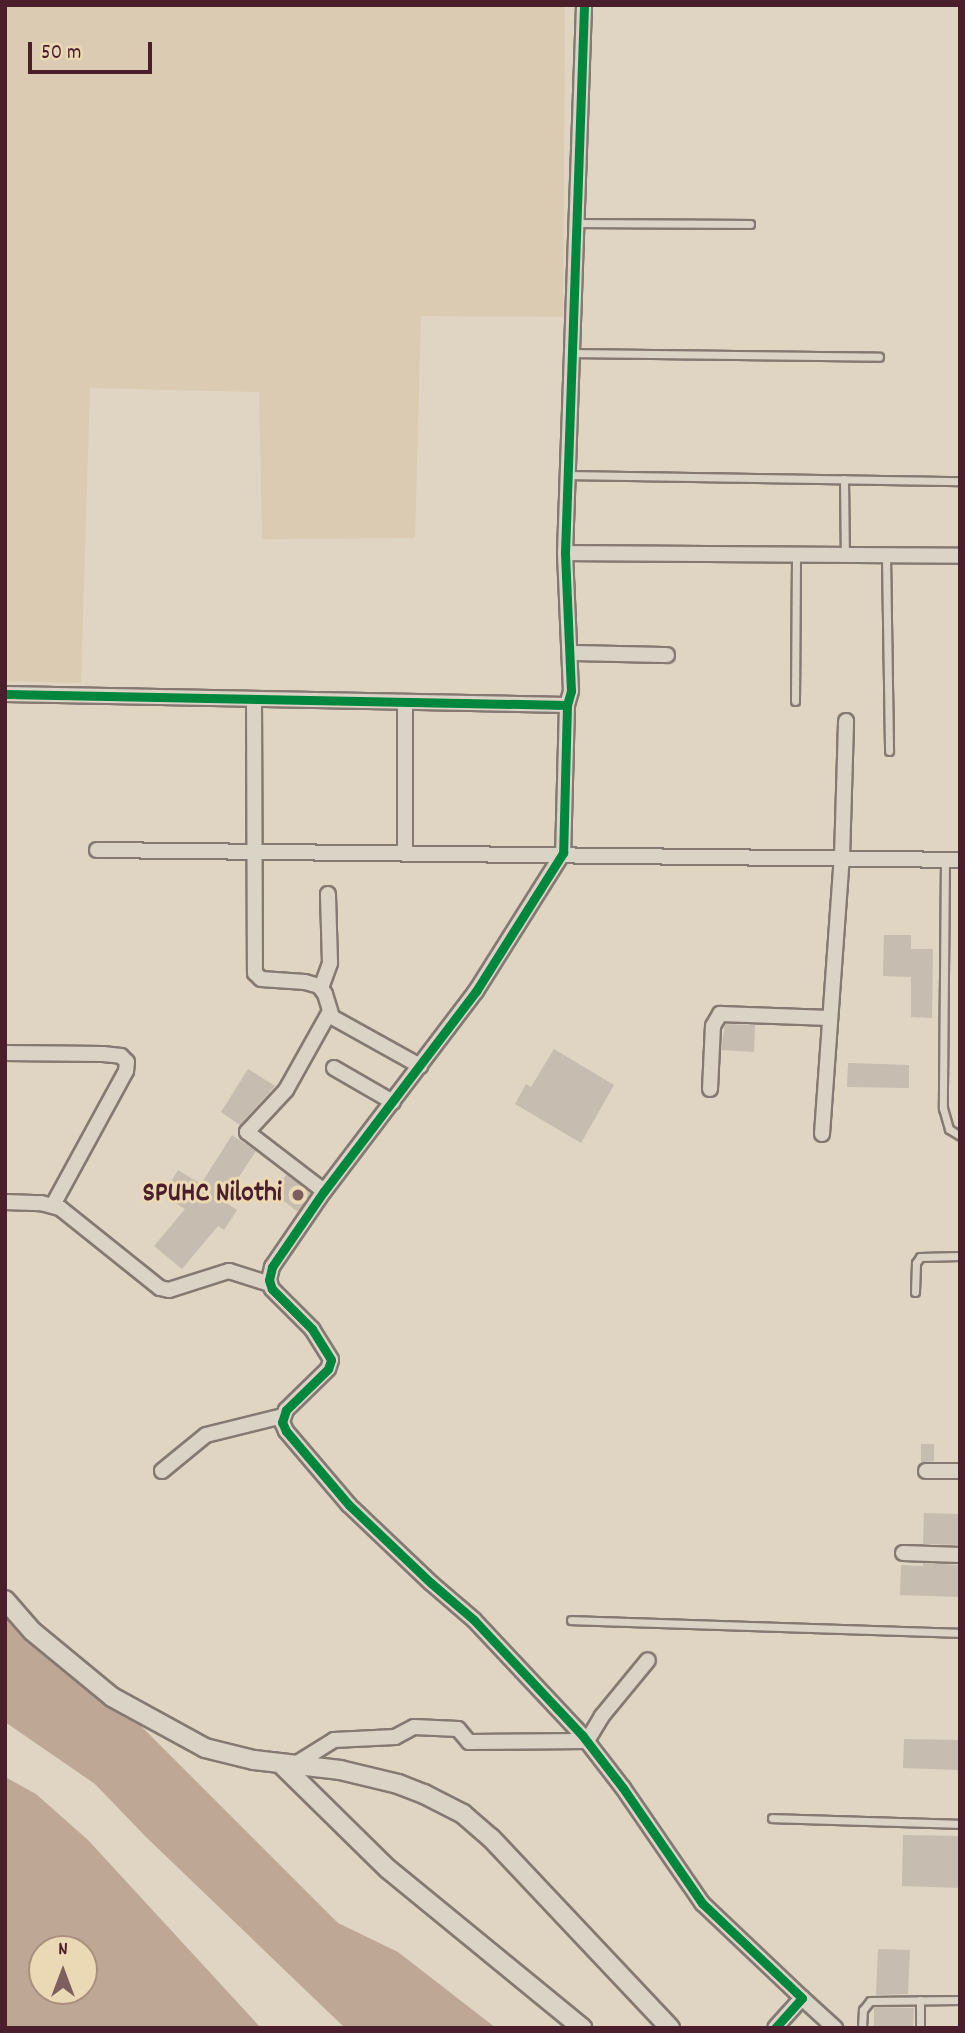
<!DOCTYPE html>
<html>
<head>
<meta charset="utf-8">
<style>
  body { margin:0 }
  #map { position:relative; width:965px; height:2033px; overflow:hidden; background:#dfd5c2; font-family:Dekko,sans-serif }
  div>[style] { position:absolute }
  .built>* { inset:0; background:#dbcbb2 }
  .water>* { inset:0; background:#bea895 }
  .building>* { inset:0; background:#c6bcaf }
  .roads { filter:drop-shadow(2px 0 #857972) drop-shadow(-2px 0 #857972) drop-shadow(0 2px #857972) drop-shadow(0 -2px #857972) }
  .service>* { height:7px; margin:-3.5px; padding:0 3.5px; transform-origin:3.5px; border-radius:3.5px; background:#dbd3c6 }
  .minor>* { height:14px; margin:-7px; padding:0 7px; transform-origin:7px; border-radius:7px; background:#dbd3c6 }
  .tertiary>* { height:18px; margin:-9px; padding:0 9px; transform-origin:9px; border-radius:9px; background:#dbd3c6 }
  .cycleway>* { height:9px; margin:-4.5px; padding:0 4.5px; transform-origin:4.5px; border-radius:4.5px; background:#00873e }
  .dots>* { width:19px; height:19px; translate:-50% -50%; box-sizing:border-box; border:4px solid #ebd9b6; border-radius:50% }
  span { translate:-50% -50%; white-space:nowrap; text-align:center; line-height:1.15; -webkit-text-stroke:6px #ebd9b6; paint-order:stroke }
  .poi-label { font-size:28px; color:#4a1f2b; font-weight:700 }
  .right { translate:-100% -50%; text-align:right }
  .frame { position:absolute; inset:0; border:7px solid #4a1f2b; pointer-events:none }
  .north { position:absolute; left:28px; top:1935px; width:70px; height:70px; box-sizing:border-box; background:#ebd9b6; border:2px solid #ab8f7e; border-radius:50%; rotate:0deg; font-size:19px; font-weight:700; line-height:28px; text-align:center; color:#4a1f2b }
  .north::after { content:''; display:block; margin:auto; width:24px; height:32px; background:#7e5f60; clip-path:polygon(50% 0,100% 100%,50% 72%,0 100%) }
  .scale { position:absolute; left:28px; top:42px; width:124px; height:32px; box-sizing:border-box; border:4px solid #4a1f2b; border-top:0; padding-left:9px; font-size:21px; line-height:24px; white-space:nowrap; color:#4a1f2b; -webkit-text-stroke:5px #ebd9b6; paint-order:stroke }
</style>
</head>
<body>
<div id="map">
  <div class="built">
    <i style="clip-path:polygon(5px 5px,565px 5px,563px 317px,421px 316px,415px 538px,262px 539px,259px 392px,90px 388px,81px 683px,5px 681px)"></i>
  </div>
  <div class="water">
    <i style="clip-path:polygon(5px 1616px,61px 1666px,138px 1723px,338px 1923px,398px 1952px,496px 2028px,345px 2028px,146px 1837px,95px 1784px,5px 1722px)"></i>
    <i style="clip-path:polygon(evenodd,5px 1777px,36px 1794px,88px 1840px,261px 2028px,5px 2028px,5px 1777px,42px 1949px,84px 1949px,84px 1991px,42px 1991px,42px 1949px)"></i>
  </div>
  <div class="building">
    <i style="clip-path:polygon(884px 935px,911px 935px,911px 949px,933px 949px,932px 1018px,911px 1017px,911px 977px,883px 976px)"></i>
    <i style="clip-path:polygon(725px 1024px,755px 1025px,754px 1052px,721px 1050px)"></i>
    <i style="clip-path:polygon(554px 1049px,614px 1085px,581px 1143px,515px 1104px,526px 1084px,531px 1087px)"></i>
    <i style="clip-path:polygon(848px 1063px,909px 1065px,909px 1088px,847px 1087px)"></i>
    <i style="clip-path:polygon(248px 1069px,275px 1086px,240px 1125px,221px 1112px)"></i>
    <i style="clip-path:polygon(232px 1135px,256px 1151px,223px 1201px,237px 1210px,224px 1230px,218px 1226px,182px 1269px,154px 1246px,185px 1209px,163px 1195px,178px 1170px,201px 1184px)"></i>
    <i style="clip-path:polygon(287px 1174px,311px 1193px,298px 1212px,272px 1192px)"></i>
    <i style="clip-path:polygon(921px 1444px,934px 1444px,934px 1461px,921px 1463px)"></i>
    <i style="clip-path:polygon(924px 1513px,960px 1514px,960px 1545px,923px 1544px)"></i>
    <i style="clip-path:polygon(923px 1563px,960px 1565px,960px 1597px,900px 1595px,901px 1565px,923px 1566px)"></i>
    <i style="clip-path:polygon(904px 1739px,960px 1740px,960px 1770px,903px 1768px)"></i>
    <i style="clip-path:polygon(903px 1835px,960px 1836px,960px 1888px,902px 1886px)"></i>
    <i style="clip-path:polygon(878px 1949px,910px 1950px,908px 1994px,876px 1995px)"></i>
    <i style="clip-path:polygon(874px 2007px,914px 2008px,913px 2028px,874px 2028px)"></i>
  </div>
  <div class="roads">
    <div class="service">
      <i style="left:576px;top:223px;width:174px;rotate:0.3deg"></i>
      <i style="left:572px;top:353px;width:307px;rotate:0.7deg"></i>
      <i style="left:568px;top:475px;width:391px;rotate:0.9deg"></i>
      <i style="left:844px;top:479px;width:77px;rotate:89.3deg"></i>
      <i style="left:886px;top:556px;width:195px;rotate:89.1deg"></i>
      <i style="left:795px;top:701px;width:146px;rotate:-89.6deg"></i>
      <i style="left:945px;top:860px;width:248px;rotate:90.5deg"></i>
      <i style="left:943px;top:1108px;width:22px;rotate:74deg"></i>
      <i style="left:949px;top:1129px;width:13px;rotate:32deg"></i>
      <i style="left:915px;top:1292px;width:29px;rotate:-88deg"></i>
      <i style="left:916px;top:1263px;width:7px;rotate:-56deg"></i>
      <i style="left:920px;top:1257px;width:40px;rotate:-1.4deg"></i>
      <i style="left:571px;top:1620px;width:389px;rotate:1.9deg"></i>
      <i style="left:772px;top:1818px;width:188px;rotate:1.8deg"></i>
      <i style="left:862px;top:2028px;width:18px;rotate:-87deg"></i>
      <i style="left:863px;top:2010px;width:11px;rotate:-52deg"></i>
      <i style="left:870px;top:2001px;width:90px;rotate:-0.6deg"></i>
      <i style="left:920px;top:2028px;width:28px;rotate:-90deg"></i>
    </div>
    <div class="minor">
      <i style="left:565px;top:553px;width:395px;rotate:0.4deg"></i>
      <i style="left:570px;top:653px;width:97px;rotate:1.2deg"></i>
      <i style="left:5px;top:694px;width:562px;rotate:1.12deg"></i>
      <i style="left:567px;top:705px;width:15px;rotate:-74deg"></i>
      <i style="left:571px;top:691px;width:138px;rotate:-92.5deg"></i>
      <i style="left:565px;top:553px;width:548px;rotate:-88.01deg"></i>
      <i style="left:254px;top:699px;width:274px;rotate:89.8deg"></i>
      <i style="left:255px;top:973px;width:8px;rotate:45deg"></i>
      <i style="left:261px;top:979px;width:44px;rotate:3.9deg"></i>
      <i style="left:305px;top:982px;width:15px;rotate:16deg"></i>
      <i style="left:319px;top:986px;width:10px;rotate:53deg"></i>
      <i style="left:325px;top:994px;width:24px;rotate:73deg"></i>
      <i style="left:332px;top:1017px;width:101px;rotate:29.1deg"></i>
      <i style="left:405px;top:703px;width:149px;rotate:90deg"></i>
      <i style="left:567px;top:705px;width:148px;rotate:91.5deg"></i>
      <i style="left:563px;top:853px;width:163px;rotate:122.2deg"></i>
      <i style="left:476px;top:991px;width:251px;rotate:127.2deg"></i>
      <i style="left:324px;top:1191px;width:92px;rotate:124.4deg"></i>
      <i style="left:272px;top:1267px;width:13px;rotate:103deg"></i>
      <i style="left:269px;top:1280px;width:9px;rotate:72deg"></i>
      <i style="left:272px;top:1289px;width:57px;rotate:45deg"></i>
      <i style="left:312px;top:1329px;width:36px;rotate:58deg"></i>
      <i style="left:331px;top:1360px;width:9px;rotate:108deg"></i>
      <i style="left:328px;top:1369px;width:59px;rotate:135.7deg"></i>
      <i style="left:286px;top:1410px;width:13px;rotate:108deg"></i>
      <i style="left:282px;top:1422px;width:10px;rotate:66deg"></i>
      <i style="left:286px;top:1431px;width:97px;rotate:49.6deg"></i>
      <i style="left:349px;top:1505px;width:113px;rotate:43.6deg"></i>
      <i style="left:431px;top:1583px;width:57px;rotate:40.7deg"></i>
      <i style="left:474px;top:1620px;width:158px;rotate:46.8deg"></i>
      <i style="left:582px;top:1735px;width:67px;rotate:52.3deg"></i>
      <i style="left:623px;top:1788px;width:140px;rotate:55.5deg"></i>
      <i style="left:702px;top:1903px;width:138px;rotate:43.5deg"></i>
      <i style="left:802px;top:1998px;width:40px;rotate:132deg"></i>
      <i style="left:97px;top:850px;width:863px;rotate:0.66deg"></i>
      <i style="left:321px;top:988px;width:27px;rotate:-70deg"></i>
      <i style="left:330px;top:963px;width:69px;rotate:-91.7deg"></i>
      <i style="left:5px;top:1053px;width:98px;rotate:0.6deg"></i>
      <i style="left:103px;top:1054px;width:18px;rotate:6deg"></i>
      <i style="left:121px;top:1056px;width:8px;rotate:45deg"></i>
      <i style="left:127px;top:1062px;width:9px;rotate:96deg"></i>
      <i style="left:126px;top:1071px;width:153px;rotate:118.6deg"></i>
      <i style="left:334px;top:1068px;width:68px;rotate:30deg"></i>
      <i style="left:710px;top:1089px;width:63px;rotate:-87.3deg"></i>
      <i style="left:713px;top:1026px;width:14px;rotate:-60deg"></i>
      <i style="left:720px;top:1014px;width:110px;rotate:2.1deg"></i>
      <i style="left:822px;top:1134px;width:277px;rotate:-85.9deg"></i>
      <i style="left:842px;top:858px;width:137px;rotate:-88.3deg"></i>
      <i style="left:324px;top:1191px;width:97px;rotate:-142.5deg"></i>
      <i style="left:247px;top:1132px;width:57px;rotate:-47.1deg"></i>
      <i style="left:286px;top:1090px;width:88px;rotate:-60.8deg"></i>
      <i style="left:5px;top:1202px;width:36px;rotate:2deg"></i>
      <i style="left:41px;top:1203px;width:20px;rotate:15deg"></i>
      <i style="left:60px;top:1208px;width:128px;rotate:38.7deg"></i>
      <i style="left:160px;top:1288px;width:9px;rotate:13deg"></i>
      <i style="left:169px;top:1290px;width:63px;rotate:-17.6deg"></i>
      <i style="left:229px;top:1271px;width:43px;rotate:17.6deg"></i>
      <i style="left:162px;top:1471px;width:57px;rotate:-39.3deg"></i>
      <i style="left:206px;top:1435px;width:79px;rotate:-13.9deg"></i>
      <i style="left:926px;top:1471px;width:34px"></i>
      <i style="left:903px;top:1553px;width:57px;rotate:2deg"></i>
      <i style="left:294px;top:1765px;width:47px;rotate:-32deg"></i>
      <i style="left:334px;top:1740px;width:61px;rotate:-2.8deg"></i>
      <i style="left:395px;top:1737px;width:21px;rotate:-28deg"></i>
      <i style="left:414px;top:1727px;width:44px;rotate:2.6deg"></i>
      <i style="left:458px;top:1729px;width:17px;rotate:50deg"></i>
      <i style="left:469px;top:1742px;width:118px;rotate:-0.5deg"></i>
      <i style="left:587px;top:1741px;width:29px;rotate:-59deg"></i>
      <i style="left:602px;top:1716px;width:72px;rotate:-50.6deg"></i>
      <i style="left:802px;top:1998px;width:45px;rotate:42.3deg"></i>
    </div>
    <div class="tertiary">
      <i style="left:5px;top:1600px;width:41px;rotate:48.9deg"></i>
      <i style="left:32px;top:1631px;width:104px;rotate:39.5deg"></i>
      <i style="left:112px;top:1697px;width:106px;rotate:28.7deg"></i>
      <i style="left:205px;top:1748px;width:50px;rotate:13.8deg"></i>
      <i style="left:254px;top:1760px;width:87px;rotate:6.6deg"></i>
      <i style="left:340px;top:1770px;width:60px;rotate:13.6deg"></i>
      <i style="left:398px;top:1784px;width:28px;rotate:21deg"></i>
      <i style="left:424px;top:1794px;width:44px;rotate:27.1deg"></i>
      <i style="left:463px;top:1814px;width:37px;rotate:41deg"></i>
      <i style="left:491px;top:1838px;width:261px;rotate:46.7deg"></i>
      <i style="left:280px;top:1763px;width:151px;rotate:44.5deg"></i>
      <i style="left:388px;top:1869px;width:251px;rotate:39.3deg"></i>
    </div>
  </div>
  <div class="cycleway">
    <i style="left:5px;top:694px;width:562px;rotate:1.12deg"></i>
    <i style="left:567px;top:705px;width:15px;rotate:-74deg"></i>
    <i style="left:571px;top:691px;width:138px;rotate:-92.5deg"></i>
    <i style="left:565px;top:553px;width:548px;rotate:-88.01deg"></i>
    <i style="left:567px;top:705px;width:148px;rotate:91.5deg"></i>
    <i style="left:563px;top:853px;width:163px;rotate:122.2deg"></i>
    <i style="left:476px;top:991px;width:251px;rotate:127.2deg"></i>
    <i style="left:324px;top:1191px;width:92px;rotate:124.4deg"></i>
    <i style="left:272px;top:1267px;width:13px;rotate:103deg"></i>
    <i style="left:269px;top:1280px;width:9px;rotate:72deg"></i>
    <i style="left:272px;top:1289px;width:57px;rotate:45deg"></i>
    <i style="left:312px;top:1329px;width:36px;rotate:58deg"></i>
    <i style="left:331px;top:1360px;width:9px;rotate:108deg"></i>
    <i style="left:328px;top:1369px;width:59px;rotate:135.7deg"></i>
    <i style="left:286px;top:1410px;width:13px;rotate:108deg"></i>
    <i style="left:282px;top:1422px;width:10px;rotate:66deg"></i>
    <i style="left:286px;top:1431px;width:97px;rotate:49.6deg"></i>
    <i style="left:349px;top:1505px;width:113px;rotate:43.6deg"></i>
    <i style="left:431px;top:1583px;width:57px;rotate:40.7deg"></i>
    <i style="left:474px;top:1620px;width:158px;rotate:46.8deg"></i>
    <i style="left:582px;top:1735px;width:67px;rotate:52.3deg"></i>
    <i style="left:623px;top:1788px;width:140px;rotate:55.5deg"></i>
    <i style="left:702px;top:1903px;width:138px;rotate:43.5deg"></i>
    <i style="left:802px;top:1998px;width:40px;rotate:132deg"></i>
  </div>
  <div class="dots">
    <i style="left:298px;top:1195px;background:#7e5f60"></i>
  </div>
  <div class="poi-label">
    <span class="right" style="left:282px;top:1195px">SPUHC Nilothi</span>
  </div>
  <div class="frame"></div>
  <div class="north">N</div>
  <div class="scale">50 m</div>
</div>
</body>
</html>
